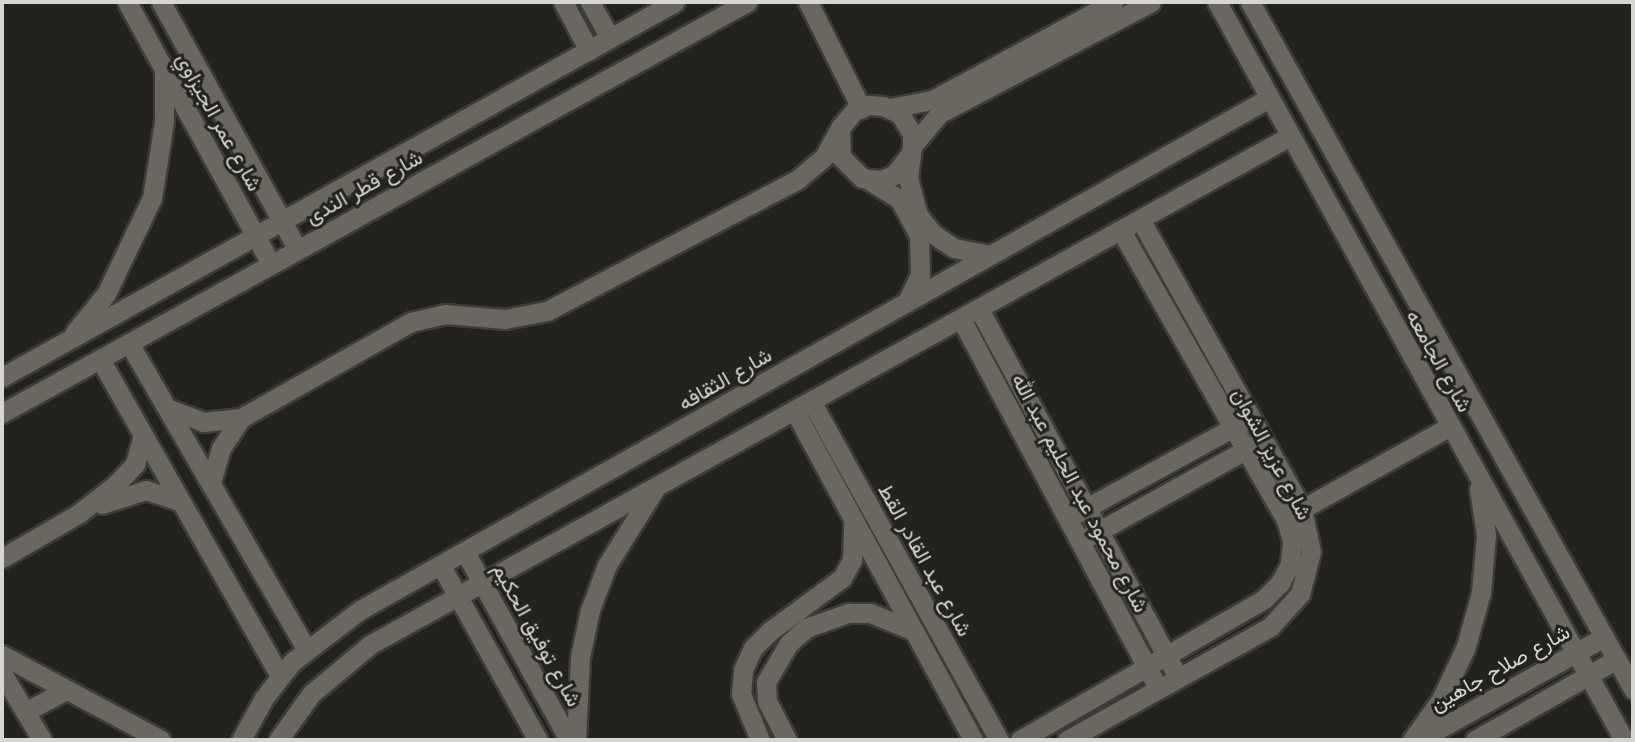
<!DOCTYPE html>
<html>
<head>
<meta charset="utf-8">
<style>
  body { margin:0 }
  #map { position:relative; width:1635px; height:742px; overflow:hidden; background:#24221c; font-family:Inter,Vazirmatn,sans-serif }
  div>[style] { position:absolute }
  .roads { filter:drop-shadow(2px 0 #3e3c37) drop-shadow(-2px 0 #3e3c37) drop-shadow(0 2px #3e3c37) drop-shadow(0 -2px #3e3c37) }
  .minor>* { height:19px; margin:-9.5px; padding:0 9.5px; transform-origin:9.5px; border-radius:9.5px; background:#69675f }
  span { translate:-50% -50%; white-space:nowrap; text-align:center; line-height:1.15; -webkit-text-stroke:6px #24221c; paint-order:stroke }
  .street-label { font-size:21px; color:#d7d6d1 }
  .frame { position:absolute; inset:0; border:4px solid #d7d6d1; pointer-events:none }
</style>
</head>
<body>
<div id="map">
  <div class="roads">
    <div class="minor">
      <i style="left:127px;top:2px;width:299px;rotate:61.2deg"></i>
      <i style="left:161px;top:2px;width:283px;rotate:61.1deg"></i>
      <i style="left:563px;top:2px;width:55px;rotate:61.6deg"></i>
      <i style="left:590px;top:2px;width:41px;rotate:60.9deg"></i>
      <i style="left:808px;top:2px;width:119px;rotate:63.4deg"></i>
      <i style="left:1217px;top:2px;width:843px;rotate:61.12deg"></i>
      <i style="left:1250px;top:2px;width:787px;rotate:60.86deg"></i>
      <i style="left:890px;top:108px;width:43px;rotate:-10.8deg"></i>
      <i style="left:932px;top:100px;width:206px;rotate:-28.4deg"></i>
      <i style="left:912px;top:146px;width:43px;rotate:-49.7deg"></i>
      <i style="left:940px;top:113px;width:238px;rotate:-27.7deg"></i>
      <i style="left:911px;top:153px;width:28px;rotate:128deg"></i>
      <i style="left:894px;top:175px;width:15px;rotate:160deg"></i>
      <i style="left:880px;top:180px;width:18px;rotate:-174deg"></i>
      <i style="left:862px;top:178px;width:30px;rotate:-135deg"></i>
      <i style="left:841px;top:157px;width:29px;rotate:-92deg"></i>
      <i style="left:840px;top:128px;width:22px;rotate:-51deg"></i>
      <i style="left:854px;top:111px;width:15px;rotate:-23deg"></i>
      <i style="left:868px;top:105px;width:15px;rotate:4deg"></i>
      <i style="left:883px;top:106px;width:19px;rotate:25deg"></i>
      <i style="left:900px;top:114px;width:23px;rotate:59deg"></i>
      <i style="left:912px;top:134px;width:12px;rotate:90deg"></i>
      <i style="left:912px;top:146px;width:32px;rotate:97deg"></i>
      <i style="left:908px;top:178px;width:38px;rotate:75deg"></i>
      <i style="left:918px;top:215px;width:24px;rotate:52deg"></i>
      <i style="left:933px;top:234px;width:25px;rotate:34deg"></i>
      <i style="left:954px;top:248px;width:37px;rotate:11deg"></i>
      <i style="left:867px;top:179px;width:39px;rotate:32deg"></i>
      <i style="left:900px;top:200px;width:40px;rotate:62deg"></i>
      <i style="left:919px;top:235px;width:40px;rotate:88.6deg"></i>
      <i style="left:920px;top:275px;width:30px;rotate:116deg"></i>
      <i style="left:979px;top:309px;width:408px;rotate:61.6deg"></i>
      <i style="left:961px;top:319px;width:408px;rotate:61.9deg"></i>
      <i style="left:75px;top:332px;width:49px;rotate:-50.8deg"></i>
      <i style="left:106px;top:294px;width:106px;rotate:-64.4deg"></i>
      <i style="left:152px;top:198px;width:78px;rotate:-81.1deg"></i>
      <i style="left:164px;top:121px;width:48px;rotate:-90deg"></i>
      <i style="left:129px;top:343px;width:353px;rotate:59.9deg"></i>
      <i style="left:100px;top:359px;width:365px;rotate:60.4deg"></i>
      <i style="left:2px;top:377px;width:770px;rotate:-29.13deg"></i>
      <i style="left:811px;top:401px;width:388px;rotate:61deg"></i>
      <i style="left:167px;top:408px;width:39px;rotate:21deg"></i>
      <i style="left:203px;top:422px;width:38px;rotate:-6deg"></i>
      <i style="left:241px;top:418px;width:195px;rotate:-29.5deg"></i>
      <i style="left:411px;top:322px;width:35px;rotate:-13deg"></i>
      <i style="left:445px;top:314px;width:60px;rotate:4.8deg"></i>
      <i style="left:505px;top:319px;width:43px;rotate:-10.8deg"></i>
      <i style="left:547px;top:311px;width:284px;rotate:-27.7deg"></i>
      <i style="left:798px;top:179px;width:34px;rotate:-40deg"></i>
      <i style="left:824px;top:157px;width:33px;rotate:-61deg"></i>
      <i style="left:794px;top:410px;width:375px;rotate:61.5deg"></i>
      <i style="left:2px;top:413px;width:851px;rotate:-28.88deg"></i>
      <i style="left:211px;top:483px;width:36px;rotate:-74deg"></i>
      <i style="left:221px;top:448px;width:36px;rotate:-56deg"></i>
      <i style="left:102px;top:504px;width:46px;rotate:-17.7deg"></i>
      <i style="left:146px;top:490px;width:36px;rotate:18deg"></i>
      <i style="left:1302px;top:509px;width:168px;rotate:-29.2deg"></i>
      <i style="left:1077px;top:513px;width:189px;rotate:-28.7deg"></i>
      <i style="left:1090px;top:536px;width:190px;rotate:-29deg"></i>
      <i style="left:465px;top:552px;width:215px;rotate:61deg"></i>
      <i style="left:2px;top:558px;width:88px;rotate:-30.1deg"></i>
      <i style="left:78px;top:514px;width:47px;rotate:-38.1deg"></i>
      <i style="left:115px;top:485px;width:29px;rotate:-46deg"></i>
      <i style="left:135px;top:464px;width:30px;rotate:-75deg"></i>
      <i style="left:441px;top:566px;width:199px;rotate:60.9deg"></i>
      <i style="left:2px;top:655px;width:180px;rotate:28.1deg"></i>
      <i style="left:2px;top:673px;width:78px;rotate:59.2deg"></i>
      <i style="left:25px;top:712px;width:47px;rotate:-28.2deg"></i>
      <i style="left:241px;top:740px;width:48px;rotate:-61.3deg"></i>
      <i style="left:264px;top:698px;width:46px;rotate:-52.1deg"></i>
      <i style="left:292px;top:662px;width:86px;rotate:-37.4deg"></i>
      <i style="left:360px;top:610px;width:1043px;rotate:-29.39deg"></i>
      <i style="left:278px;top:740px;width:57px;rotate:-54.3deg"></i>
      <i style="left:311px;top:694px;width:78px;rotate:-39.8deg"></i>
      <i style="left:371px;top:644px;width:1050px;rotate:-28.93deg"></i>
      <i style="left:576px;top:740px;width:83px;rotate:-87.2deg"></i>
      <i style="left:580px;top:657px;width:48px;rotate:-78deg"></i>
      <i style="left:590px;top:610px;width:48px;rotate:-69.3deg"></i>
      <i style="left:607px;top:565px;width:89px;rotate:-57.9deg"></i>
      <i style="left:760px;top:740px;width:50px;rotate:-112.4deg"></i>
      <i style="left:741px;top:694px;width:24px;rotate:-85deg"></i>
      <i style="left:743px;top:670px;width:24px;rotate:-66deg"></i>
      <i style="left:753px;top:648px;width:24px;rotate:-45deg"></i>
      <i style="left:770px;top:631px;width:89px;rotate:-36.4deg"></i>
      <i style="left:842px;top:578px;width:21px;rotate:-61deg"></i>
      <i style="left:852px;top:560px;width:37px;rotate:-88deg"></i>
      <i style="left:787px;top:740px;width:44px;rotate:-117.1deg"></i>
      <i style="left:767px;top:701px;width:19px;rotate:-93deg"></i>
      <i style="left:766px;top:682px;width:45px;rotate:-59.5deg"></i>
      <i style="left:789px;top:643px;width:23px;rotate:-41deg"></i>
      <i style="left:806px;top:628px;width:45px;rotate:-19.7deg"></i>
      <i style="left:848px;top:613px;width:22px"></i>
      <i style="left:870px;top:613px;width:45px;rotate:22deg"></i>
      <i style="left:1020px;top:740px;width:282px;rotate:-30deg"></i>
      <i style="left:1264px;top:599px;width:23px;rotate:-45deg"></i>
      <i style="left:1280px;top:583px;width:21px;rotate:-62deg"></i>
      <i style="left:1290px;top:564px;width:23px;rotate:-85deg"></i>
      <i style="left:1292px;top:541px;width:22px;rotate:-106deg"></i>
      <i style="left:1286px;top:520px;width:333px;rotate:-119.7deg"></i>
      <i style="left:1067px;top:740px;width:232px;rotate:-29.1deg"></i>
      <i style="left:1270px;top:627px;width:45px;rotate:-47.7deg"></i>
      <i style="left:1300px;top:594px;width:43px;rotate:-75.3deg"></i>
      <i style="left:1311px;top:552px;width:44px;rotate:-101.8deg"></i>
      <i style="left:1302px;top:509px;width:332px;rotate:-119.2deg"></i>
      <i style="left:1412px;top:740px;width:48px;rotate:-54.3deg"></i>
      <i style="left:1440px;top:701px;width:58px;rotate:-64.3deg"></i>
      <i style="left:1465px;top:649px;width:58px;rotate:-74.1deg"></i>
      <i style="left:1481px;top:593px;width:58px;rotate:-85.1deg"></i>
      <i style="left:1486px;top:535px;width:47px;rotate:-98.7deg"></i>
      <i style="left:1419px;top:740px;width:212px;rotate:-29.1deg"></i>
      <i style="left:1475px;top:740px;width:163px;rotate:-29.7deg"></i>
    </div>
  </div>
  <div class="street-label">
    <span style="left:219px;top:122px;rotate:61deg">شارع عمر الجيزاوي</span>
    <span style="left:364px;top:187px;rotate:-29deg">شارع قطر الندى</span>
    <span style="left:1439px;top:361px;rotate:61deg">شارع الجامعه</span>
    <span style="left:725px;top:379px;rotate:-30deg">شارع الثقافه</span>
    <span style="left:1272px;top:454px;rotate:62deg">شارع عزيز الشوان</span>
    <span style="left:1080px;top:493px;rotate:62deg">شارع محمود عبد الحليم عبد الله</span>
    <span style="left:925px;top:560px;rotate:61deg">شارع عبد القادر القط</span>
    <span style="left:537px;top:635px;rotate:61deg">شارع توفيق الحكيم</span>
    <span style="left:1500px;top:668px;rotate:-29deg">شارع صلاح جاهين</span>
  </div>
  <div class="frame"></div>
</div>
</body>
</html>
